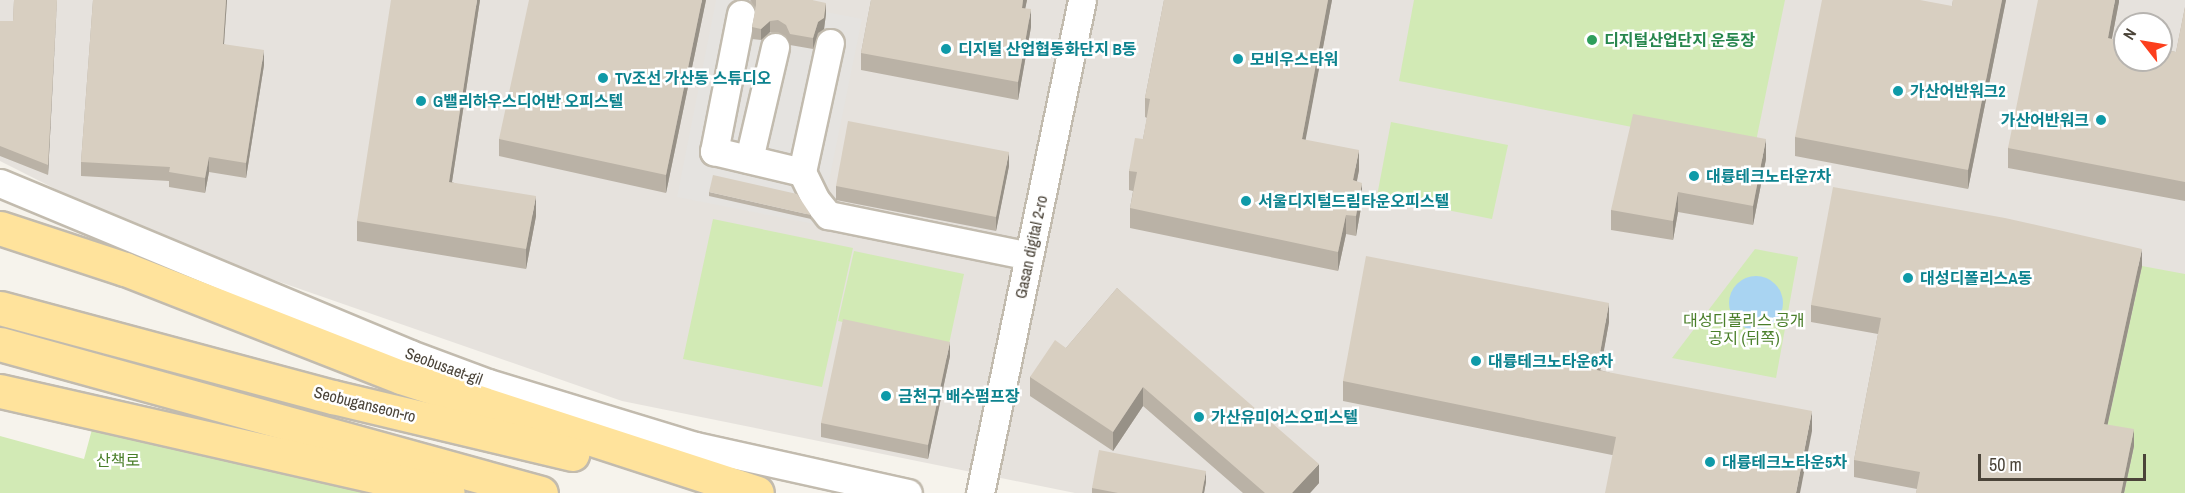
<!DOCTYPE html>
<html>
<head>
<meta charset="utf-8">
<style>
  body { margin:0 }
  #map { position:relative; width:2185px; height:493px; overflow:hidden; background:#f6f3ec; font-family:"Archivo Narrow","Noto Sans KR",sans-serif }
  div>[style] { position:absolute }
  .industrial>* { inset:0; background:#e6e2dd }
  .green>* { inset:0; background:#d2eab5 }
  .parking>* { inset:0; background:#e5e3e0 }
  .water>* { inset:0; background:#a9d4f2 }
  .round { border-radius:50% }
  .roads { filter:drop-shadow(2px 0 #c2bbae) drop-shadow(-2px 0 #c2bbae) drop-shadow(0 2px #c2bbae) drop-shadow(0 -2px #c2bbae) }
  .minor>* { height:27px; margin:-13.5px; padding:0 13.5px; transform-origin:13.5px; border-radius:13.5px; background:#fff }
  .major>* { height:33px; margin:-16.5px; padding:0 16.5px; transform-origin:16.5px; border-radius:16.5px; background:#ffe39c }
  .wall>* { inset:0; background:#bab2a6 }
  .shaded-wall>* { inset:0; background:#979187 }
  .building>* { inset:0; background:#d8cfc1 }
  .dots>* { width:16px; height:16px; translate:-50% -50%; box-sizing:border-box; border:3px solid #fff; border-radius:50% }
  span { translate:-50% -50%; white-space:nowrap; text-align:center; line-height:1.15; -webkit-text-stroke:5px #fff; paint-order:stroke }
  .leisure-label { font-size:16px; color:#27864d; font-weight:700 }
  .left { translate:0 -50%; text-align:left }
  .culture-label { font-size:16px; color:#0d838f; font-weight:700 }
  .right { translate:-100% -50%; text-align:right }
  .street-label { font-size:16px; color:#4b4439 }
  .park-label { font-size:16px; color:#4a7f2a }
  .north { position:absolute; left:2113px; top:12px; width:60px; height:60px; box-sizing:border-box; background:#fff; border:2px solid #b7b4b0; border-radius:50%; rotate:301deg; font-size:16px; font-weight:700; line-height:24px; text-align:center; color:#4b4439 }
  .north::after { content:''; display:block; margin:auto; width:21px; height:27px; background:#fc3f1d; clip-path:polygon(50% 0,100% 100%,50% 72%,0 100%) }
  .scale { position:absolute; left:1978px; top:454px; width:168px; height:27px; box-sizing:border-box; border:3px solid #4b4439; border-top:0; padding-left:8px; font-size:18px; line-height:21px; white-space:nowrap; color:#4b4439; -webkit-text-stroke:4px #fff; paint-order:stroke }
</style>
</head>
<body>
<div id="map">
  <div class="industrial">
    <i style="clip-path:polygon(evenodd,0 0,2185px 0,2185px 493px,1075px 493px,622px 401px,248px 271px,105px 214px,0 161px,0 0,2125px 24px,2161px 24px,2161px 60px,2125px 60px,2125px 24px)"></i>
  </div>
  <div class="green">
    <i style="clip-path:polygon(1414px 0,1785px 0,1754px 151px,1399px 81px)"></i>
    <i style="clip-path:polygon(1391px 122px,1508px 145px,1492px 219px,1377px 196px)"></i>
    <i style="clip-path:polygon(713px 219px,853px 248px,822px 387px,683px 359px)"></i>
    <i style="clip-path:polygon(1755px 249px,1798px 257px,1776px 378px,1672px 358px)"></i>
    <i style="clip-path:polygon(854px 251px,964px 274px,949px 344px,838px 321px)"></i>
    <i style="clip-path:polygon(2142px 266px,2185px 274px,2185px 493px,2124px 493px,2134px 446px,2104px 441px)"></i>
    <i style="clip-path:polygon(94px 422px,409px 493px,0 493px,0 436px,84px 459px)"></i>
  </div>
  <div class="parking">
    <i style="clip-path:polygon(716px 0,764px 0,862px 19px,820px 225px,677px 197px)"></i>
  </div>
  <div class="water">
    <i class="round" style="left:1729px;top:276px;width:54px;height:54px"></i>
  </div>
  <div class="roads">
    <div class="minor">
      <i style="left:741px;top:14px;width:140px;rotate:101.1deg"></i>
      <i style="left:714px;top:151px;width:90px;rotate:13.4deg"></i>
      <i style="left:802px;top:172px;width:132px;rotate:-77.8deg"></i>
      <i style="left:749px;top:159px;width:115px;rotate:-76.9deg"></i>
      <i style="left:802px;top:172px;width:30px;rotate:64deg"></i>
      <i style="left:815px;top:199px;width:21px;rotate:51deg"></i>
      <i style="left:828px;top:215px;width:205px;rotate:11.5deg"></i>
      <i style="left:0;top:183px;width:444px;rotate:22.6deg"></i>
      <i style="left:410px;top:354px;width:83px;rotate:20.4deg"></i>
      <i style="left:488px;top:383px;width:217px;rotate:16.9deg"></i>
      <i style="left:696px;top:446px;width:217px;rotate:12.5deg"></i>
      <i style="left:980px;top:493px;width:503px;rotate:-78.31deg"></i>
    </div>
    <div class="major">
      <i style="left:0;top:228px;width:132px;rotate:18.2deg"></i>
      <i style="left:125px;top:269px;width:296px;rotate:21.4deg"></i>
      <i style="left:401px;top:377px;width:374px;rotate:18deg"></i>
      <i style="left:0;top:308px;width:345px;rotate:15deg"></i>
      <i style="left:333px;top:397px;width:246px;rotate:13.4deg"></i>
      <i style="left:0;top:344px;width:561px;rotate:15.4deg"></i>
      <i style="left:0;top:391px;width:459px;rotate:12.8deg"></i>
    </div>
  </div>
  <div class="wall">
    <i style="clip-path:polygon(14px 0,57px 0,48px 175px,0 156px,0 21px,13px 21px)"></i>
    <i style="clip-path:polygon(93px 0,227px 0,224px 44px,264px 65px,246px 178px,209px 172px,205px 193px,169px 187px,169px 181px,81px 176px,81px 162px)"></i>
    <i style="clip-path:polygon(480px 0,452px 182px,536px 216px,526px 269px,357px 241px,357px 221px)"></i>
    <i style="clip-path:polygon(706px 0,666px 193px,499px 156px,499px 139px)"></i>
    <i style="clip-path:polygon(750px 0,812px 0,826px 14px,824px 29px,818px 33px,813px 49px,790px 45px,786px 36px,778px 32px,770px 32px,761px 40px,752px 39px,752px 27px,756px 8px)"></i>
    <i style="clip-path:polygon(871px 0,1027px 0,1025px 8px,1031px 27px,1018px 100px,861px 70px,861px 53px)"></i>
    <i style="clip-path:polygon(1164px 0,1332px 0,1305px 140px,1359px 170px,1357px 181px,1362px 202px,1356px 236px,1346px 234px,1338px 271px,1130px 228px,1130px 208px,1133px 191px,1129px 190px,1129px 171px,1143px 139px,1147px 118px,1145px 117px,1145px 98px)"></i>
    <i style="clip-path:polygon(1953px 0,2006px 0,1968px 189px,1795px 156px,1795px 137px,1952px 6px)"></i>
    <i style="clip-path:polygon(2119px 0,2112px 39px,2176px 52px,2185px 7px,2185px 201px,2008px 168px,2008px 148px)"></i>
    <i style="clip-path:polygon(1766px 159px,1753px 225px,1678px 212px,1673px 240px,1611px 230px,1611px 210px)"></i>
    <i style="clip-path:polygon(1009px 166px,996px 231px,836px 200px,836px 186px)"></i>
    <i style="clip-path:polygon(709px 192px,811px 215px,811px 219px,709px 196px)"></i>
    <i style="clip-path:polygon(2142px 266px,2107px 425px,2134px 446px,2124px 493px,1916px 493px,1917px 489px,1854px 477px,1854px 460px,1878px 334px,1811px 322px,1811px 305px)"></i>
    <i style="clip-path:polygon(1117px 288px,1319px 483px,1310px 493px,1243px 493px,1143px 406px,1113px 451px,1030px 396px,1030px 377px,1066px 348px)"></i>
    <i style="clip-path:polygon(1609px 322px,1600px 370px,1812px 431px,1612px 455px,1343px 401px,1343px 381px)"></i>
    <i style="clip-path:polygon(950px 356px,928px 459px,821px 437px,821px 423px)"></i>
    <i style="clip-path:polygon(1206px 482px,1204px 493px,1092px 493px,1092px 488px)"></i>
  </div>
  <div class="shaded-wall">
    <i style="clip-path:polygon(57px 0,48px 175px,48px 165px)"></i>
    <i style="clip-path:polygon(226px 0,227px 0,223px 58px,223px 44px)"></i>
    <i style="clip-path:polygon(477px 0,480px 0,449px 201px,449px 182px)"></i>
    <i style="clip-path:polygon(702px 0,706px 0,666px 193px,666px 175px)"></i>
    <i style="clip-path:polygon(1023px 0,1027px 0,1022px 25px,1022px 8px)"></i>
    <i style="clip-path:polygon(1328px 0,1332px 0,1302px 159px,1302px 139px)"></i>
    <i style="clip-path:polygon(2002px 0,2006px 0,1968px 189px,1968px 170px)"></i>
    <i style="clip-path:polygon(2115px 0,2119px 0,2119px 2px,2108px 58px,2108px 38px)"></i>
    <i style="clip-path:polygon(826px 3px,826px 14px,824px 29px,818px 33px,813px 49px,813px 38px,818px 22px)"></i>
    <i style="clip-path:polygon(1031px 9px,1031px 27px,1018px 100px,1018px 82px)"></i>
    <i style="clip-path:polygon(770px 21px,770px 32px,761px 40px,761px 29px)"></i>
    <i style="clip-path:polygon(264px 50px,264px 65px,246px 178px,246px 163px)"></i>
    <i style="clip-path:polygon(1766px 139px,1766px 159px,1753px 225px,1753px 206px)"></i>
    <i style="clip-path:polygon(1359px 150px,1359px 170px,1353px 200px,1353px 180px)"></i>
    <i style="clip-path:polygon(1009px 152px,1009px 166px,996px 231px,996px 217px)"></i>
    <i style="clip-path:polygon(209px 157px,209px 172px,205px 193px,205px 178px)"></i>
    <i style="clip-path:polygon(1362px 183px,1362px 202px,1356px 236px,1356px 216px)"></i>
    <i style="clip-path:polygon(1678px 192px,1678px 212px,1673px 240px,1673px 221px)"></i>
    <i style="clip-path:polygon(536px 196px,536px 216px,526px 269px,526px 249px)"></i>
    <i style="clip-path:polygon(1346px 215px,1346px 234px,1338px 271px,1338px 252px)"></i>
    <i style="clip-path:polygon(2142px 249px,2142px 266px,2104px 441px,2104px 424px)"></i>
    <i style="clip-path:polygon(1609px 303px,1609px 322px,1597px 389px,1597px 370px)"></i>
    <i style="clip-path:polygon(950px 342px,950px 356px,928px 459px,928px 445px)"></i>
    <i style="clip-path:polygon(1143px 387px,1143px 406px,1113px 451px,1113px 432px)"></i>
    <i style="clip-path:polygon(1812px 411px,1812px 431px,1800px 493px,1796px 493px)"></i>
    <i style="clip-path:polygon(2134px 429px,2134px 446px,2124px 493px,2121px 493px)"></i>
    <i style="clip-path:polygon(1319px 464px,1319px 483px,1310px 493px,1292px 493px)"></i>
    <i style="clip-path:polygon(1206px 471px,1206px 482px,1204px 493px,1202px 493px)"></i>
  </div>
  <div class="building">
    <i style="clip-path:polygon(14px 0,57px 0,48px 165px,0 146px,0 21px,13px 21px)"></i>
    <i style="clip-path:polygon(93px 0,226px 0,223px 44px,264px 50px,246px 163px,209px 157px,205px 178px,169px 172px,170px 167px,81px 162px)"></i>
    <i style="clip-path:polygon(391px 0,477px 0,449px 182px,536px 196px,526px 249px,357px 221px)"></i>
    <i style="clip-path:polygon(529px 0,702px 0,666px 175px,499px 139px)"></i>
    <i style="clip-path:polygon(756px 0,812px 0,826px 3px,824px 18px,818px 22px,813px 38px,790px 34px,786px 25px,778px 20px,770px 21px,761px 29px,752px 27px,756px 5px)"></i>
    <i style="clip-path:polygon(871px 0,1023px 0,1022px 8px,1031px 9px,1018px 82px,861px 53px)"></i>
    <i style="clip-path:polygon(1164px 0,1328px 0,1302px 139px,1359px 150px,1353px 180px,1362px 183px,1356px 216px,1346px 215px,1338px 252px,1130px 208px,1137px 172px,1129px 171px,1135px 138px,1143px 139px,1150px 99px,1145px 98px)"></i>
    <i style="clip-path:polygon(1822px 0,1920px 0,1952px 6px,1953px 0,2002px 0,1968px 170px,1795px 137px)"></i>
    <i style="clip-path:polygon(2038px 0,2115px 0,2108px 38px,2125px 42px,2125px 60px,2161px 60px,2161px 49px,2176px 52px,2185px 7px,2185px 182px,2008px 148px)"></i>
    <i style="clip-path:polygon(1633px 114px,1766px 139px,1753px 206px,1678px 192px,1673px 221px,1611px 210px)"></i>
    <i style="clip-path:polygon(848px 121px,1009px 152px,996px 217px,836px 186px)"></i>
    <i style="clip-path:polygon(713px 175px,797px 194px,811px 215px,709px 192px)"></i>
    <i style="clip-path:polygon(1833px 187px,2005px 218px,2142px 249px,2104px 424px,2134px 429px,2121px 493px,1916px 493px,1920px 472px,1854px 460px,1881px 318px,1811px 305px)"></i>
    <i style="clip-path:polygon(1366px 256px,1609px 303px,1597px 370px,1812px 411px,1796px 493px,1605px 493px,1616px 437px,1343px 381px)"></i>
    <i style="clip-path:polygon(1117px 288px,1319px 464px,1292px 493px,1265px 493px,1143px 387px,1113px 432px,1030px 377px,1055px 340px,1066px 348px)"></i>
    <i style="clip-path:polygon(843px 319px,950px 342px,928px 445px,821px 423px)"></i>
    <i style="clip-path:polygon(1099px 450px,1206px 471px,1202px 493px,1118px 493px,1092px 488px)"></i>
  </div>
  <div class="dots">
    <i style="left:1592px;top:40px;background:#2e9e5b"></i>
    <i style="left:946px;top:49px;background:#0f9aa8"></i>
    <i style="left:1238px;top:59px;background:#0f9aa8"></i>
    <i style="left:603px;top:78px;background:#0f9aa8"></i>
    <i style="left:1898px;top:91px;background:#0f9aa8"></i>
    <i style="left:421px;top:101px;background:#0f9aa8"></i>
    <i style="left:2101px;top:120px;background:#0f9aa8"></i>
    <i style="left:1694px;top:176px;background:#0f9aa8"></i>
    <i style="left:1246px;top:201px;background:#0f9aa8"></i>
    <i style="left:1908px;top:278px;background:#0f9aa8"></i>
    <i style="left:1476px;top:361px;background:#0f9aa8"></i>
    <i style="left:886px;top:396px;background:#0f9aa8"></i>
    <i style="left:1199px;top:417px;background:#0f9aa8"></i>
    <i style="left:1710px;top:462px;background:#0f9aa8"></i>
  </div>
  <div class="leisure-label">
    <span class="left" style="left:1604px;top:40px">디지털산업단지 운동장</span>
  </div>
  <div class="culture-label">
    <span class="left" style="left:958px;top:49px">디지털 산업협동화단지 B동</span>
    <span class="left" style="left:1250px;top:59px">모비우스타워</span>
    <span class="left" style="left:615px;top:78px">TV조선 가산동 스튜디오</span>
    <span class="left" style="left:1910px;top:91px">가산어반워크2</span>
    <span class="left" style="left:433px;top:101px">G밸리하우스디어반 오피스텔</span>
    <span class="right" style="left:2089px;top:120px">가산어반워크</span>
    <span class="left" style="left:1706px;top:176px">대륭테크노타운7차</span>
    <span class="left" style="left:1258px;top:201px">서울디지털드림타운오피스텔</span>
    <span class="left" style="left:1920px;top:278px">대성디폴리스A동</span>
    <span class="left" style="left:1488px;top:361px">대륭테크노타운6차</span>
    <span class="left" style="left:898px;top:396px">금천구 배수펌프장</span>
    <span class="left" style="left:1211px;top:417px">가산유미어스오피스텔</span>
    <span class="left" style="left:1722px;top:462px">대륭테크노타운5차</span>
  </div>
  <div class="street-label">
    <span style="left:1031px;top:247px;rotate:-78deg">Gasan digital 2-ro</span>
    <span style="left:444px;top:366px;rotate:20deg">Seobusaet-gil</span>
    <span style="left:365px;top:404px;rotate:14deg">Seobuganseon-ro</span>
  </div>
  <div class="park-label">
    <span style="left:1744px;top:329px">대성디폴리스 공개<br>공지 (뒤쪽)</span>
    <span style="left:118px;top:460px">산책로</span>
  </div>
  <div class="north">N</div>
  <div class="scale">50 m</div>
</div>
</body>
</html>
